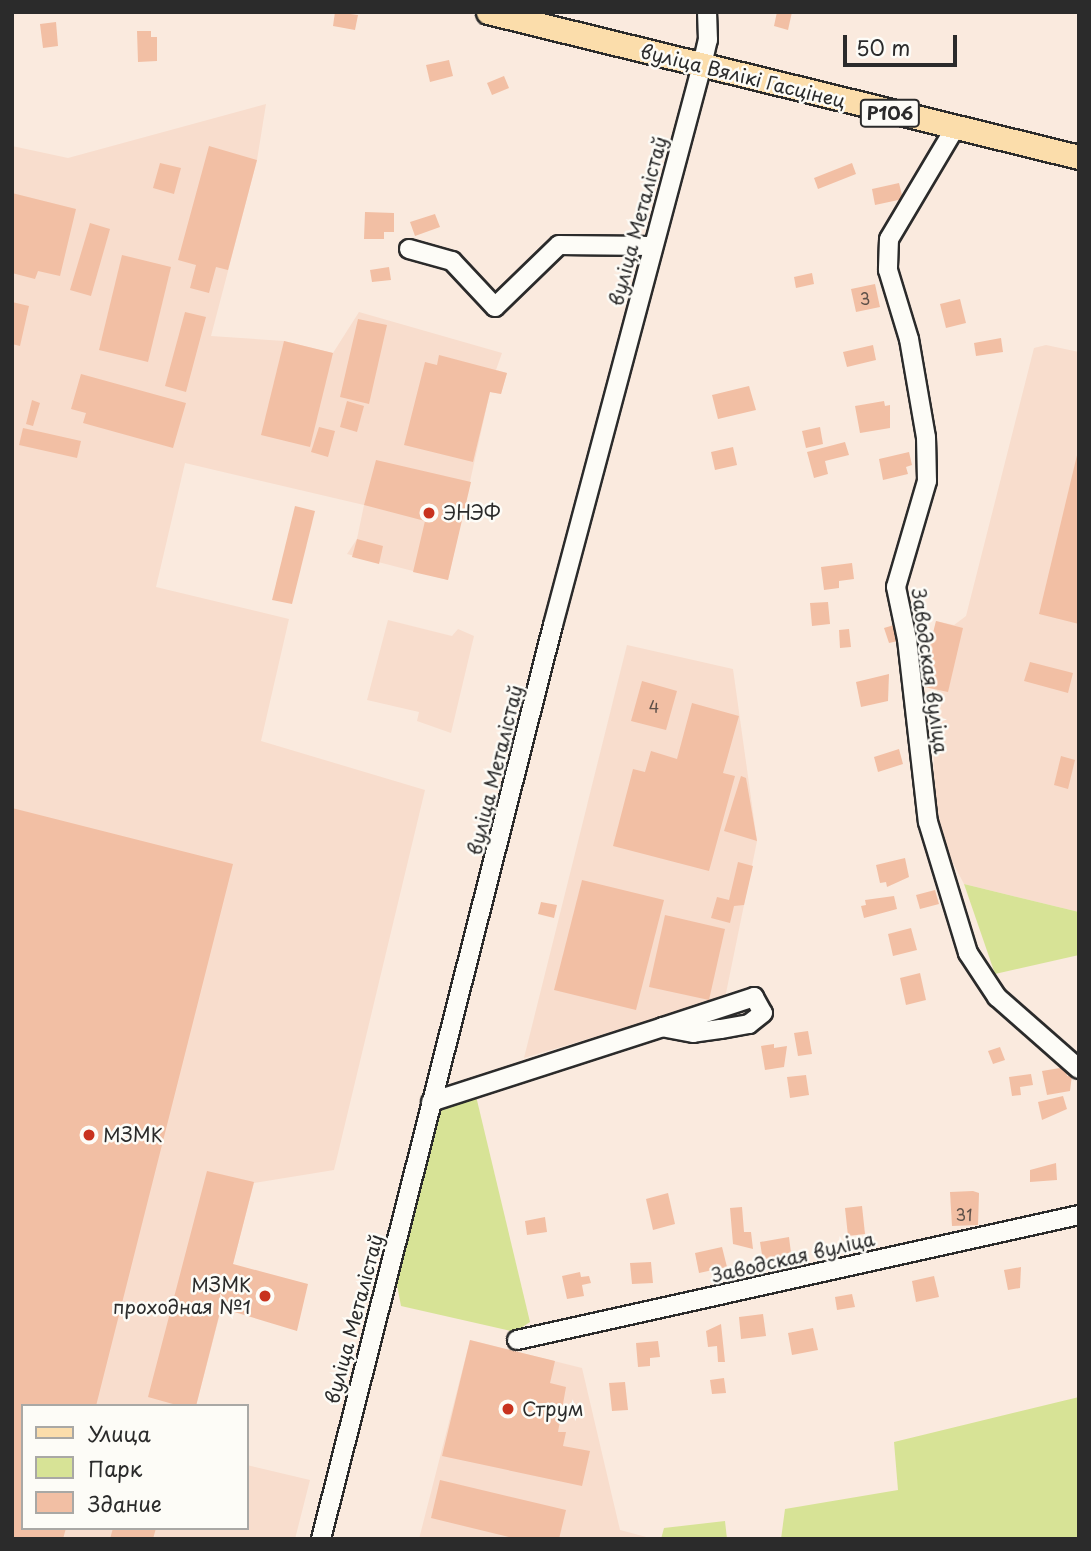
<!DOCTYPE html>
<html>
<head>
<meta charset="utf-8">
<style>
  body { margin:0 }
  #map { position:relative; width:1091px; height:1551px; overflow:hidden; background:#faeade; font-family:"Playpen Sans",sans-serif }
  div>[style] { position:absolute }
  .built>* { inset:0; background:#f8ddcd }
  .green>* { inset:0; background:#d7e396 }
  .building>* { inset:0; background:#f2bfa4 }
  .roads { filter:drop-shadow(2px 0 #2b2b2b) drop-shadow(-2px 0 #2b2b2b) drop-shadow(0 2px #2b2b2b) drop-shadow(0 -2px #2b2b2b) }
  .minor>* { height:18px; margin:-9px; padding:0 9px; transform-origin:9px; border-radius:9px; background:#fdfcf7 }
  .major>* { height:23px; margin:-11.5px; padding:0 11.5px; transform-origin:11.5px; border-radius:11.5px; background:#fbddab }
  .dots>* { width:19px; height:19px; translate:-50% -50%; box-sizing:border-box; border:4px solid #fdfcf7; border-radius:50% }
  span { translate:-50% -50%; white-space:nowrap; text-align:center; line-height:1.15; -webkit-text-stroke:5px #fdfcf7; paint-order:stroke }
  .number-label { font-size:16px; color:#5d5049 }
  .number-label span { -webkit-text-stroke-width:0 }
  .shield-label span { padding:2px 5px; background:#fdfcf7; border:2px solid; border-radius:5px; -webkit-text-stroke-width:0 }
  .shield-label { font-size:18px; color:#2b2b2b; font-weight:700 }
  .street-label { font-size:19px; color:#2b2b2b }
  .poi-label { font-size:19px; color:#2b2b2b }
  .left { translate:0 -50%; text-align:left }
  .right { translate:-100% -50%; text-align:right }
  .frame { position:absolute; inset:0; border:14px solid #2b2b2b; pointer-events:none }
  .legend { position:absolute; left:21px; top:1404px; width:228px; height:126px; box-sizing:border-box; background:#fdfcf7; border:2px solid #a9a8a5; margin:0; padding:9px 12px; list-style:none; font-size:21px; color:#2b2b2b }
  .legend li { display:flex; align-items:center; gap:14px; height:35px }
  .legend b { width:35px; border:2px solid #a9a8a5 }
  .scale { position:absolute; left:843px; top:35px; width:114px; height:32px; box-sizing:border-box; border:4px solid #2b2b2b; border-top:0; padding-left:9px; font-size:21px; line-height:24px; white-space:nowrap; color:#2b2b2b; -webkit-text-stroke:5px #fdfcf7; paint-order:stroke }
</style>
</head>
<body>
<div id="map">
  <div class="built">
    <i style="clip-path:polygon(266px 104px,257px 160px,211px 336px,284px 341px,333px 353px,359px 312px,502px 353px,496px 370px,507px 373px,501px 394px,490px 392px,448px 580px,347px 554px,357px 539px,364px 505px,185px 463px,156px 587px,289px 619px,261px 741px,425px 790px,334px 1170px,254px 1183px,196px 1406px,23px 1406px,23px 1528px,247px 1528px,247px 1465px,310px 1480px,295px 1539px,12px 1539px,12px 146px,68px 158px)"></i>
    <i style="clip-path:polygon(1046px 345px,1079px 352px,1079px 912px,964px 884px,941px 840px,933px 778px,937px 690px,920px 686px,936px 621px,954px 625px,966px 616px,1034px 348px)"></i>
    <i style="clip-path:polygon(388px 620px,452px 636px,458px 629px,474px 636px,451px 733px,417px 721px,419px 712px,367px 700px)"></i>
    <i style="clip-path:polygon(627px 645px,733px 669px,757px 841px,725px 998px,524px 1058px)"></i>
    <i style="clip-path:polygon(470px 1340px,582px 1368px,620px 1530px,654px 1539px,419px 1539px)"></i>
  </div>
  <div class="green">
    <i style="clip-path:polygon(964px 884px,1079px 912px,1079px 955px,995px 974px)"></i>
    <i style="clip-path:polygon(476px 1096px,530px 1322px,515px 1332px,401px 1306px,396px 1280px,440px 1108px)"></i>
    <i style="clip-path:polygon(1079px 1397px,1079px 1539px,781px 1539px,785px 1509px,898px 1490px,894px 1442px)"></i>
    <i style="clip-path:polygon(725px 1521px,727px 1539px,661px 1539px,664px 1528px)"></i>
  </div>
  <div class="building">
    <i style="clip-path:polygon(335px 12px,358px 15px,355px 30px,333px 26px)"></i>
    <i style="clip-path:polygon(777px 12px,792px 12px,788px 30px,774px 26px)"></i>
    <i style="clip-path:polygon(56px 22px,58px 46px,43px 48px,40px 24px)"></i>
    <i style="clip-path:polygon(137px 31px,151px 31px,151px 37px,157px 37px,157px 61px,138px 62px)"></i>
    <i style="clip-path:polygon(449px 60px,453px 76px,430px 82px,426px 65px)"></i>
    <i style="clip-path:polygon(504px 76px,509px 88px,492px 95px,487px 83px)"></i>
    <i style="clip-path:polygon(209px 146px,257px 160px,228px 270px,216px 267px,209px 293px,190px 288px,196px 265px,178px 260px)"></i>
    <i style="clip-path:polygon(160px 163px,181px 168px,174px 194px,153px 188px)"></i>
    <i style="clip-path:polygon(852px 163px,856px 174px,818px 189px,814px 178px)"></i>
    <i style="clip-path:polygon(899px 183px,903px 199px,875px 205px,872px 189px)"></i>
    <i style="clip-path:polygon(12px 193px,76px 209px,60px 276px,38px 271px,35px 279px,12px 273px)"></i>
    <i style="clip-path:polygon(365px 212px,394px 213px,394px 232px,384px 232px,384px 239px,364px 239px)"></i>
    <i style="clip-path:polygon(435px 214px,440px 227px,415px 236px,410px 222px)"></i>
    <i style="clip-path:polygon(90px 223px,110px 229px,91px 296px,70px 290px)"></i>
    <i style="clip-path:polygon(122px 255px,171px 267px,148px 362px,99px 350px)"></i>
    <i style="clip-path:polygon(389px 267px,391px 280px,372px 282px,370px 270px)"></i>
    <i style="clip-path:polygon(812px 273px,814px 284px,796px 288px,794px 277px)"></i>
    <i style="clip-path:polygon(875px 284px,880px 307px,856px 312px,851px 289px)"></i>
    <i style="clip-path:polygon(960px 299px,966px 323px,946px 328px,940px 304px)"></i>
    <i style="clip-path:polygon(12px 302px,29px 306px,20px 346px,12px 344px)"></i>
    <i style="clip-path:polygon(185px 312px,206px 317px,186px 392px,165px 386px)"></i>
    <i style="clip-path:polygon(358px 319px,387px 325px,369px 404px,340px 397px)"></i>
    <i style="clip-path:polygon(1001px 338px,1003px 352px,976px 356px,974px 343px)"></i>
    <i style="clip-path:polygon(284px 341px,333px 353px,310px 447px,261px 435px)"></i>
    <i style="clip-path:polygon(873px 345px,876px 360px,847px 367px,843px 352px)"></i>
    <i style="clip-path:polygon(439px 355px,507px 373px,501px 394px,490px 392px,473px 462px,404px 445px,425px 362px,437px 365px)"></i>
    <i style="clip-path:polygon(81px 374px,186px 403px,173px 448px,83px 423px,86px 413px,71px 409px)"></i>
    <i style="clip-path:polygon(749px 386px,756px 410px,718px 419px,712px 395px)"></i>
    <i style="clip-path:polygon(32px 400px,40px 403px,33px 426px,26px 424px)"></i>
    <i style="clip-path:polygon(347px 401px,364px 406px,357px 432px,340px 427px)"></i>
    <i style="clip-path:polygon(884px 401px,885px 406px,890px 405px,890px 428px,860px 433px,855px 406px)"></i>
    <i style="clip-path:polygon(319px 427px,335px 431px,328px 457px,311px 452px)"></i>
    <i style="clip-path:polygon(820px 427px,823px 444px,806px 448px,802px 431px)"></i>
    <i style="clip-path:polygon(23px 428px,81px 441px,77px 458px,19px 445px)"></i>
    <i style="clip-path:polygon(845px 442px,849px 455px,825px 461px,828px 474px,814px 478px,807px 452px)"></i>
    <i style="clip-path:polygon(733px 447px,737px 465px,715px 470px,711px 452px)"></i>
    <i style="clip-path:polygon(1078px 451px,1079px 451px,1079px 624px,1039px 614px)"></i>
    <i style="clip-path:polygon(909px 452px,912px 465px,906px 467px,908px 474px,883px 480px,879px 459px)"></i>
    <i style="clip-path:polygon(376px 460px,471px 482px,448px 580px,413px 572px,425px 521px,364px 505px)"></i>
    <i style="clip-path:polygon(295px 506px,315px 511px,292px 604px,272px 600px)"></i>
    <i style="clip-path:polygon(357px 539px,383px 546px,379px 564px,352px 557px)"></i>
    <i style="clip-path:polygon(852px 563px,854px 579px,839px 581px,839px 588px,824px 590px,821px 567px)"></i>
    <i style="clip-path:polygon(828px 602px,830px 624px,812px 626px,810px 603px)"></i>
    <i style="clip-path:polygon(936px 621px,963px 628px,948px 692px,920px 686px)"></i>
    <i style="clip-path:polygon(894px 625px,898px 641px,889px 643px,884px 628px)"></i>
    <i style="clip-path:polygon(849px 629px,851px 647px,840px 648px,839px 630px)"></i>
    <i style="clip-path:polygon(1030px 662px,1073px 673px,1068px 693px,1024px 681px)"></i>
    <i style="clip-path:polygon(889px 674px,888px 701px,861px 707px,856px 682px)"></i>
    <i style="clip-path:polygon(642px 681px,677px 691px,666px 730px,631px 721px)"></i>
    <i style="clip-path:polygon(692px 703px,739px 716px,723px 773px,735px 776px,709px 871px,613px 846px,633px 769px,645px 772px,651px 751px,677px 759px)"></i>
    <i style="clip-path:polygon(899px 749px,903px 764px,878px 772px,874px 757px)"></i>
    <i style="clip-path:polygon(1061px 756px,1075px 760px,1068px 789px,1054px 785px)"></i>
    <i style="clip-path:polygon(741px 776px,746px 778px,757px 841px,724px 831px)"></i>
    <i style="clip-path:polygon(12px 808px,233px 864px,96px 1406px,23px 1406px,23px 1528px,66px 1528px,63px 1539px,12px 1539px)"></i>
    <i style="clip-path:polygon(905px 858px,909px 877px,887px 887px,886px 882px,880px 883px,876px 865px)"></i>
    <i style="clip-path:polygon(738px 862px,753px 866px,744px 905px,734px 906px,730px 923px,711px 918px,717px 897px,729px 900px)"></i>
    <i style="clip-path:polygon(582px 880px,664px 900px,636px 1010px,554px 990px)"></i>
    <i style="clip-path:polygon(935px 890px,939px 904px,920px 909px,916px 895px)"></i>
    <i style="clip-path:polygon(894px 896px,897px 909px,864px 918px,861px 906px,866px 905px,865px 900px)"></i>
    <i style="clip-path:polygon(541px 902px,557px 905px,554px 918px,538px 914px)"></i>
    <i style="clip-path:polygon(665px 915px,725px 929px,709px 1000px,649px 987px)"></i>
    <i style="clip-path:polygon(911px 928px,917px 950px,893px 956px,888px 934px)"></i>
    <i style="clip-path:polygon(920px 973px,926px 1000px,906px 1005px,900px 978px)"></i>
    <i style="clip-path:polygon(808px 1031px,812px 1054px,798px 1056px,794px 1033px)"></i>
    <i style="clip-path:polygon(774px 1044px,774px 1048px,787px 1046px,784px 1067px,765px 1070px,761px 1046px)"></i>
    <i style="clip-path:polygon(1000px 1047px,1005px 1060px,993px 1064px,988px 1051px)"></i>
    <i style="clip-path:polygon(1066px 1067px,1067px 1076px,1072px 1075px,1070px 1091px,1047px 1095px,1042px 1071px)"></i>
    <i style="clip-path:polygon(1031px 1074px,1033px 1085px,1020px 1087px,1021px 1095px,1012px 1096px,1009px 1077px)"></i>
    <i style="clip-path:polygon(806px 1075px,809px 1095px,790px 1098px,787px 1077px)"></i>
    <i style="clip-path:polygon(1063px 1096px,1067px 1109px,1042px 1120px,1038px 1102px)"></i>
    <i style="clip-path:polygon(1056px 1163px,1057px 1180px,1030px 1182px,1030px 1170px)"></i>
    <i style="clip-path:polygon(207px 1171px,254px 1182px,233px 1264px,308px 1284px,297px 1331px,221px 1308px,196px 1406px,180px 1406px,148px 1397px)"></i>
    <i style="clip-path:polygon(973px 1191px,979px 1193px,978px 1225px,952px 1226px,950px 1192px)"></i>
    <i style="clip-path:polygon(668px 1193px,675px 1224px,653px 1230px,646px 1199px)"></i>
    <i style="clip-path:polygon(862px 1206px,865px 1234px,848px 1236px,845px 1208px)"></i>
    <i style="clip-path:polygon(742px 1207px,744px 1232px,751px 1232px,753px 1249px,733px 1244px,730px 1208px)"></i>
    <i style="clip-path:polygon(545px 1217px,547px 1232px,527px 1235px,525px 1221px)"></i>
    <i style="clip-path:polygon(789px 1237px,791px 1253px,784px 1254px,785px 1261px,763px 1261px,760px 1242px)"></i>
    <i style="clip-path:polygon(722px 1247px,727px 1267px,699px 1273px,695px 1253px)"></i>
    <i style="clip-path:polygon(651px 1262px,653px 1283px,632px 1284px,630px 1263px)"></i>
    <i style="clip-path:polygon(1021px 1267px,1020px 1288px,1008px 1290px,1004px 1270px)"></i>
    <i style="clip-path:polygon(580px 1272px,581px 1277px,589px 1276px,591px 1283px,582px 1285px,584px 1296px,567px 1299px,562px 1276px)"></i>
    <i style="clip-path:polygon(934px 1276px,939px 1297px,916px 1302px,912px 1281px)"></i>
    <i style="clip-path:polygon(852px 1294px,855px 1307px,837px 1310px,835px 1297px)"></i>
    <i style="clip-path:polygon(763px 1314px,766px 1336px,741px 1339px,739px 1317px)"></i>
    <i style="clip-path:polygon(721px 1324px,725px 1362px,718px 1362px,717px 1346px,708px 1347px,706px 1331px)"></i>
    <i style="clip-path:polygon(813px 1328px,818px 1350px,792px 1355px,788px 1333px)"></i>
    <i style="clip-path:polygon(470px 1340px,555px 1361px,550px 1383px,566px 1387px,558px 1432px,566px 1432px,563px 1446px,590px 1451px,582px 1486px,442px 1456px)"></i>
    <i style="clip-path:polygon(658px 1341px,660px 1357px,650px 1358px,650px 1366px,638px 1367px,636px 1343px)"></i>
    <i style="clip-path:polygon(724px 1378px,726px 1393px,712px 1394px,710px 1380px)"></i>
    <i style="clip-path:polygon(625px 1382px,628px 1410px,612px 1411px,609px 1383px)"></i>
    <i style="clip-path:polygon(440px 1480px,566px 1510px,559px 1539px,517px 1539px,431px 1518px)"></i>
    <i style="clip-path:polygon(113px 1528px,156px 1528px,153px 1539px,110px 1539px)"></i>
  </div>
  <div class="roads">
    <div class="minor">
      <i style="left:955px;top:128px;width:129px;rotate:120.7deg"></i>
      <i style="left:889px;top:239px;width:31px;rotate:92deg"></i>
      <i style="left:888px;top:270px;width:72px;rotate:73.1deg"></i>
      <i style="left:909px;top:339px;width:99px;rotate:80.2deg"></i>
      <i style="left:926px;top:437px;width:44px;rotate:88.7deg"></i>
      <i style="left:927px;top:481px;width:110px;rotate:106.3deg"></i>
      <i style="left:896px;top:587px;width:53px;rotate:78.1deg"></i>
      <i style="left:907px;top:639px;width:184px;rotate:83.5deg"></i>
      <i style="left:928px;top:822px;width:137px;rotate:73deg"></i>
      <i style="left:968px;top:953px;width:53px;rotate:56.6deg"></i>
      <i style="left:997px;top:997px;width:109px;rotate:41.3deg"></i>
      <i style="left:409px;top:249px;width:45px;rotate:15.6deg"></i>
      <i style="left:452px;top:261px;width:63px;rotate:46.9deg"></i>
      <i style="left:495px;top:307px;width:89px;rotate:-44.1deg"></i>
      <i style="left:559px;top:245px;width:93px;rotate:0.6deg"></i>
      <i style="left:431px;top:1102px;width:244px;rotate:-17.9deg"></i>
      <i style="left:663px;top:1027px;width:96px;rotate:-18.2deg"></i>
      <i style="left:754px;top:997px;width:18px;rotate:61deg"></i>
      <i style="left:763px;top:1013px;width:18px;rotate:142deg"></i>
      <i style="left:749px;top:1024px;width:29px;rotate:170deg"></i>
      <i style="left:720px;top:1029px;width:27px;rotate:172deg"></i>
      <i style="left:693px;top:1033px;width:31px;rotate:-169deg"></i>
      <i style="left:517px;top:1340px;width:576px;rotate:-12.54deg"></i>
      <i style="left:321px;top:1539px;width:943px;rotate:-75.76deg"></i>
      <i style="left:553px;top:625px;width:579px;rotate:-75.1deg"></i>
      <i style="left:702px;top:65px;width:26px;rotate:-77deg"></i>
      <i style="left:708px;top:40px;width:28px;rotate:-92deg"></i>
    </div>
    <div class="major">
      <i style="left:488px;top:12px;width:609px;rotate:13.79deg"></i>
    </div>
  </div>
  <div class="dots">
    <i style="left:429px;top:513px;background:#c8321e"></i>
    <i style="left:89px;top:1135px;background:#c8321e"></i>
    <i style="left:265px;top:1296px;background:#c8321e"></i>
    <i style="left:508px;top:1409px;background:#c8321e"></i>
  </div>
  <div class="number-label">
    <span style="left:865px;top:298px">3</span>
    <span style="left:654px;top:706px">4</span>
    <span style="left:964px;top:1214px">31</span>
  </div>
  <div class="shield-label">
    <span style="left:890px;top:113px">Р106</span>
  </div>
  <div class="street-label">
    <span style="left:743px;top:76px;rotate:14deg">вуліца Вялікі Гасцінец</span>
    <span style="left:638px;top:221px;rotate:-75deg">вуліца Металістаў</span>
    <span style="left:930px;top:671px;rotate:82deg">Заводская вуліца</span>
    <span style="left:495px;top:770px;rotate:-76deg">вуліца Металістаў</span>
    <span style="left:793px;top:1257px;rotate:-13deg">Заводская вуліца</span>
    <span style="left:354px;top:1319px;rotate:-75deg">вуліца Металістаў</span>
  </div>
  <div class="poi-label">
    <span class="left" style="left:443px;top:513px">ЭНЭФ</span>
    <span class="left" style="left:103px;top:1135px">МЗМК</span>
    <span class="right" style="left:251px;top:1296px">МЗМК<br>проходная №1</span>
    <span class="left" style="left:522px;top:1409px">Струм</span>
  </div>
  <div class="frame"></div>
  <ul class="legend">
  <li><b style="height:9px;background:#fbddab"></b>Улица</li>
  <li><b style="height:19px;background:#d7e396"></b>Парк</li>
  <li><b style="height:19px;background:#f2bfa4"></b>Здание</li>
  </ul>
  <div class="scale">50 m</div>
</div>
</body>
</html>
